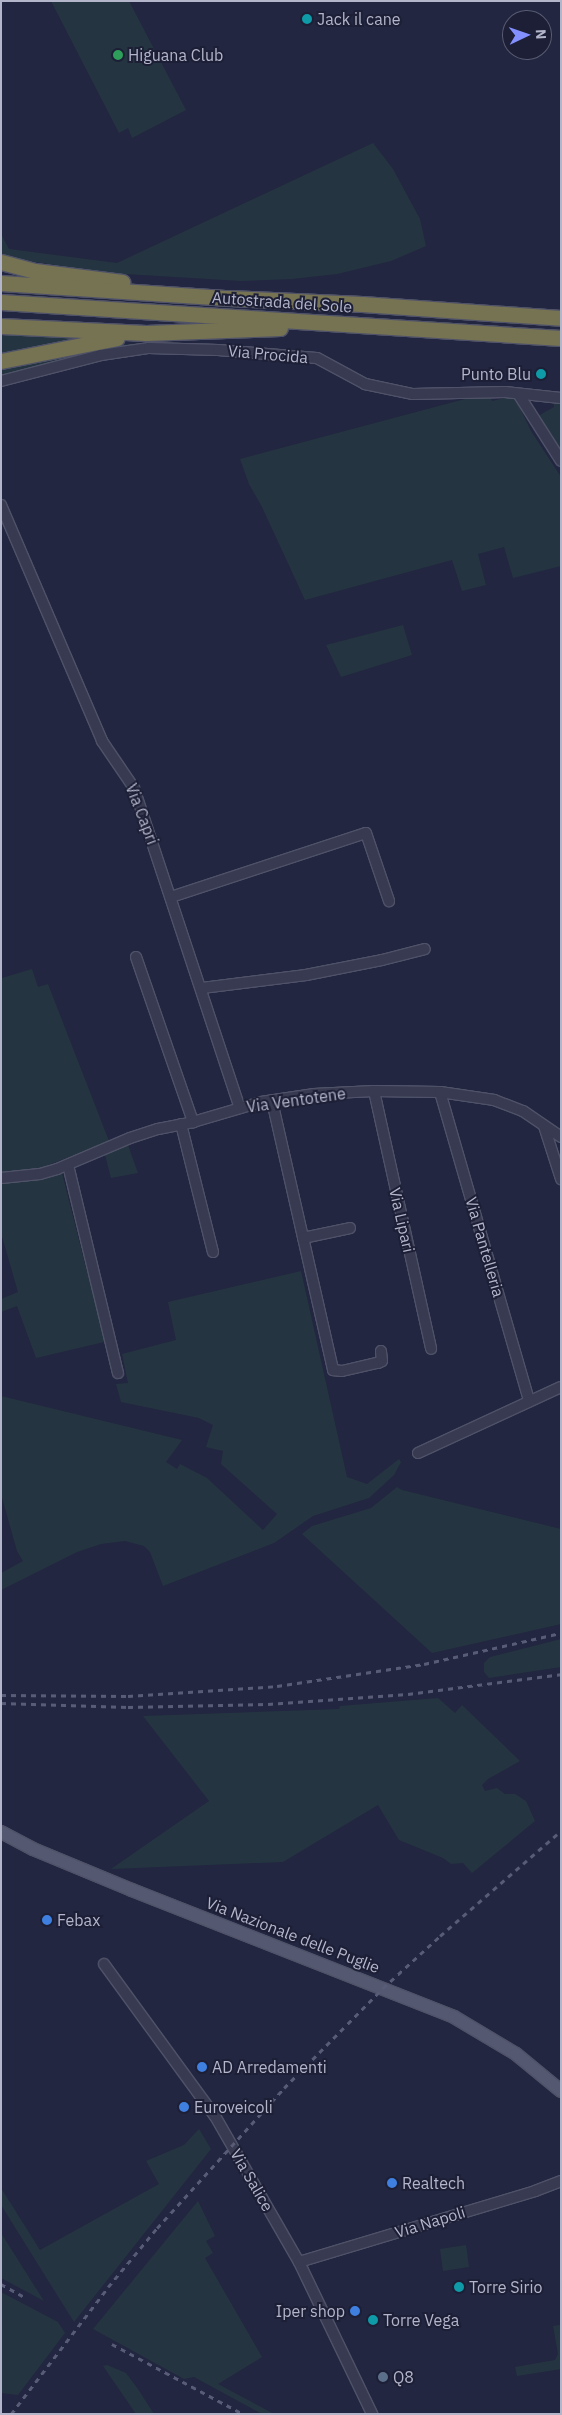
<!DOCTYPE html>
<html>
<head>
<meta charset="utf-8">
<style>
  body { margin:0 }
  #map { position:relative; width:562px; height:2415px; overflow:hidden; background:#222640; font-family:"IBM Plex Sans",sans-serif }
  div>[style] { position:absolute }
  .green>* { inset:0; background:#243541 }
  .roads { filter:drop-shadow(1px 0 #4f5268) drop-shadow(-1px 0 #4f5268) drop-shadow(0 1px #4f5268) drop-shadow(0 -1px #4f5268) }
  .minor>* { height:10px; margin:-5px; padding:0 5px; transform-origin:5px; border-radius:5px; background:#373a50 }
  .major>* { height:12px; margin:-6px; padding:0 6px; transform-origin:6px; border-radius:6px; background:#545870 }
  .highway>* { height:15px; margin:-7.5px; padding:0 7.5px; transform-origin:7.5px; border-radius:7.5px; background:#767353 }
  .rail>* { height:2.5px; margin-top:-1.25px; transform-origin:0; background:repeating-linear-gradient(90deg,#585c77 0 5px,transparent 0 10px) }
  .dots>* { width:14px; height:14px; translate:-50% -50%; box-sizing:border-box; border:2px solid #1c1f35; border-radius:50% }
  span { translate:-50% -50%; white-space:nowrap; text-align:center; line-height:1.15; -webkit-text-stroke:4px #1c1f35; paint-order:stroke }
  .poi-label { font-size:16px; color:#b3b5cb }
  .left { translate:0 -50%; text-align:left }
  .right { translate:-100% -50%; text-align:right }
  .street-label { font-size:16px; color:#b3b5cb }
  .frame { position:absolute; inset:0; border:2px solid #b3b5cb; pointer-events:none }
  .north { position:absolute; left:502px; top:10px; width:50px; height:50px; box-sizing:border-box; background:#1c1f35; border:1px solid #585b71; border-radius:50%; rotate:87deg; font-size:14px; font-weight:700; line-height:20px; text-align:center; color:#b3b5cb }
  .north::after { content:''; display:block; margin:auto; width:18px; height:22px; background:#8390ff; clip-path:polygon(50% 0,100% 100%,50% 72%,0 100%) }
</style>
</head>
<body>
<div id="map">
  <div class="green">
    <i style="clip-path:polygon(51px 1px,129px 1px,186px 110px,132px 138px,128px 128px,119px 133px)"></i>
    <i style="clip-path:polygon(373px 143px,393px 169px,420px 219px,426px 246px,391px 261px,337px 274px,292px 279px,241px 281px,109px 273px,1px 257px,1px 234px,9px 249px,117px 263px)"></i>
    <i style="clip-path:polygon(1px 330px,71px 335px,71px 342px,1px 357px)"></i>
    <i style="clip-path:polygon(159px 342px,101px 351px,1px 376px,1px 366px,86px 347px)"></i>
    <i style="clip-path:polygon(490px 395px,492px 401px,509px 397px,516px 400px,531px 431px,561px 477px,561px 566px,513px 578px,504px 547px,478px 554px,486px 585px,462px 591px,452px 560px,305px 600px,262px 507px,249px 484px,240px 459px,465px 399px)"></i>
    <i style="clip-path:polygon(554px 404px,561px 404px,561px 451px,538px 416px,554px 407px)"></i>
    <i style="clip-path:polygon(403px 625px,412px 655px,341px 677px,326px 645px)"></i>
    <i style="clip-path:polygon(32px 969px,38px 987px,48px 984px,109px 1141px,41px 1168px,1px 1172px,1px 976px,2px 978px)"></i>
    <i style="clip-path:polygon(128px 1145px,138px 1173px,111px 1178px,105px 1155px)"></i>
    <i style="clip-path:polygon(62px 1173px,87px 1272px,91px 1276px,102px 1317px,104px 1342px,36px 1358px,17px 1306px,1px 1312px,1px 1299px,18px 1292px,1px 1233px,1px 1183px,30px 1180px)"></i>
    <i style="clip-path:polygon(301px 1271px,347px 1477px,367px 1484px,399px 1459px,401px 1462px,394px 1475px,369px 1498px,313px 1516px,274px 1543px,163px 1586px,150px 1552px,144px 1546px,125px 1541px,101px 1544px,77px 1552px,1px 1590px,1px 1573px,23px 1561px,17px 1551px,1px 1494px,1px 1396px,182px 1440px,166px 1462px,177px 1469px,180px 1464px,207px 1478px,263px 1530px,277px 1514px,221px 1464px,223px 1451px,206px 1447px,213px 1425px,199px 1418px,121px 1402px,116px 1384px,128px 1383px,122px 1354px,176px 1340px,168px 1302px)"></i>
    <i style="clip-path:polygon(397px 1487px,402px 1490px,561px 1529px,561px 1624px,432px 1653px,302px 1534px,312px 1526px,371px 1508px)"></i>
    <i style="clip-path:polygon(561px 1639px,561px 1667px,489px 1678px,484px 1672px,484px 1663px,490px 1657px)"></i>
    <i style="clip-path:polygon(438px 1698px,455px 1713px,462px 1705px,520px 1761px,488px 1779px,482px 1785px,485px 1791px,497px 1788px,505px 1794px,515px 1794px,526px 1801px,535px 1821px,472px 1873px,463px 1863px,451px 1864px,443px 1858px,399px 1840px,378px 1805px,283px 1862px,111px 1869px,209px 1801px,143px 1716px,339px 1709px,340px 1706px)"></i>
    <i style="clip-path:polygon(199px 2129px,211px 2149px,74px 2322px,1px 2205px,1px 2188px,40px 2250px,159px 2184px,146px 2161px,184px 2145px)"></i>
    <i style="clip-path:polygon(198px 2201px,215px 2236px,206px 2241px,213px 2253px,205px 2258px,262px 2357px,218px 2384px,274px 2414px,262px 2414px,194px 2377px,184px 2379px,93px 2329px)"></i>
    <i style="clip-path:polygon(1px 2233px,44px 2301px,1px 2278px)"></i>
    <i style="clip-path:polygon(466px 2245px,469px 2267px,443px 2271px,440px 2249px)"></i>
    <i style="clip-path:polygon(1px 2292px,58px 2322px,65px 2333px,18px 2395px,1px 2393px)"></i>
    <i style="clip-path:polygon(560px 2325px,561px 2369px,517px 2376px,515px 2367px,555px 2360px,558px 2354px,553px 2326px)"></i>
    <i style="clip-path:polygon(107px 2365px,126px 2373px,138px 2389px,154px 2414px,136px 2414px,103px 2366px)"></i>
  </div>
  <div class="roads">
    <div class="minor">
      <i style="left:1px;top:381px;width:103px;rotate:-14.6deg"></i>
      <i style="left:101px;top:355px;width:49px;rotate:-8.3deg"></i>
      <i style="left:149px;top:348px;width:69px;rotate:1.7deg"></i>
      <i style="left:218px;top:350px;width:99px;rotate:4.6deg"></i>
      <i style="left:317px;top:358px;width:55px;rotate:28.4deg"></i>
      <i style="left:365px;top:384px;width:49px;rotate:11.8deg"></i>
      <i style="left:413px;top:394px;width:92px;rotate:-1.2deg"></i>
      <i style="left:505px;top:392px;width:56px;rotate:6.1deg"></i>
      <i style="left:519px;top:395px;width:78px;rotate:57.5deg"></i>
      <i style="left:1px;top:505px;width:257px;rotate:66.8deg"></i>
      <i style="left:102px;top:741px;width:57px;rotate:55.8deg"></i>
      <i style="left:134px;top:788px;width:337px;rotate:71.7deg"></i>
      <i style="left:171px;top:897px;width:205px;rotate:-18.2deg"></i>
      <i style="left:366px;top:833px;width:72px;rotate:71.3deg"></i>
      <i style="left:136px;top:957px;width:175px;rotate:70.9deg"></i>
      <i style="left:202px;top:988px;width:105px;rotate:-7.1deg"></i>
      <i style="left:306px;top:975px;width:77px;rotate:-11.2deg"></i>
      <i style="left:382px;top:960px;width:44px;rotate:-14.3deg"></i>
      <i style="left:374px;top:1091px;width:264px;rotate:77.5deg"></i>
      <i style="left:440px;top:1092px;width:322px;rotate:73.9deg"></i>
      <i style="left:272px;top:1101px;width:276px;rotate:77.2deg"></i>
      <i style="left:333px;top:1370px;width:9px;rotate:6deg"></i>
      <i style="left:342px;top:1371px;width:37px;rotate:-13deg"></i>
      <i style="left:378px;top:1363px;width:4px;rotate:-27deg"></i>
      <i style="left:382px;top:1361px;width:10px;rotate:-96deg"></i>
      <i style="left:181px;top:1124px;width:132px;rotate:76deg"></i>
      <i style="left:544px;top:1126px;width:56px;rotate:72.2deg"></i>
      <i style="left:68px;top:1165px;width:214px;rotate:76.5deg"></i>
      <i style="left:1px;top:1178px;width:39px;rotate:-6deg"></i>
      <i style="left:40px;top:1174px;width:18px;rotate:-16deg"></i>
      <i style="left:57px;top:1169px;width:79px;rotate:-23deg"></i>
      <i style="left:130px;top:1138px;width:29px;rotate:-18deg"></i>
      <i style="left:158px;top:1129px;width:36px;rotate:-11deg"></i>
      <i style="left:193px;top:1122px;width:71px;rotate:-16.4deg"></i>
      <i style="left:261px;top:1102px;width:54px;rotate:-8.6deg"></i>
      <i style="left:314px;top:1094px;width:60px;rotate:-2.9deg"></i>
      <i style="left:374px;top:1091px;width:66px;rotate:0.9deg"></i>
      <i style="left:440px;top:1092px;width:55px;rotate:8.4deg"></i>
      <i style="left:494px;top:1100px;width:31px;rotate:21deg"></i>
      <i style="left:523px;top:1111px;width:46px;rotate:34.4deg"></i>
      <i style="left:303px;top:1238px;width:48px;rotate:-12deg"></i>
      <i style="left:418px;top:1453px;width:157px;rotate:-24.8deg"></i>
      <i style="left:104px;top:1964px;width:188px;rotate:53.9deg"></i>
      <i style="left:215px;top:2116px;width:168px;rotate:60.1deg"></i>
      <i style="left:299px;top:2262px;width:169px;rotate:64.3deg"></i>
      <i style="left:299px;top:2262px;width:246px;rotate:-16.7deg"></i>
      <i style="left:535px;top:2191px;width:28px;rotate:-21deg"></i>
    </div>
    <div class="major">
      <i style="left:1px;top:1832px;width:36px;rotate:28deg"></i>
      <i style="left:33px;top:1849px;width:107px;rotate:22.5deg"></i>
      <i style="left:132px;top:1890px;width:346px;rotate:21.5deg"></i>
      <i style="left:454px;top:2017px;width:72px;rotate:30.8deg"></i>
      <i style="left:516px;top:2054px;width:58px;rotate:39.4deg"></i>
    </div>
    <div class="highway">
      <i style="left:1px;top:262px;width:35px;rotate:15deg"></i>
      <i style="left:35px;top:271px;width:88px;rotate:7.2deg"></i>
      <i style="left:1px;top:283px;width:228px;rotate:3.8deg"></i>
      <i style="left:229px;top:298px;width:133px;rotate:2.6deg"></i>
      <i style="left:362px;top:304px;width:199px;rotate:4deg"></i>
      <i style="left:1px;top:302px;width:561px;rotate:3.68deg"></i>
      <i style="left:1px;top:326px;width:145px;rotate:2.8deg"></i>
      <i style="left:146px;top:333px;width:134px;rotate:-2.1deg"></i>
      <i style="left:1px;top:361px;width:118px;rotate:-11.2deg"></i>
    </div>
  </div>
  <div class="rail">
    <i style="left:1px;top:1695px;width:127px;rotate:0.5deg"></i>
    <i style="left:128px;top:1696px;width:149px;rotate:-3.8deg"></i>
    <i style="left:277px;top:1686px;width:149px;rotate:-8.5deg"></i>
    <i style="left:424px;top:1664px;width:140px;rotate:-12.8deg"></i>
    <i style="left:1px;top:1703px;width:127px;rotate:1.8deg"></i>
    <i style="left:128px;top:1707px;width:140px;rotate:-1.2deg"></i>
    <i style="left:268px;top:1704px;width:140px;rotate:-4.1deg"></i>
    <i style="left:408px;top:1694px;width:154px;rotate:-7.4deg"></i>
    <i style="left:1px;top:2284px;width:25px;rotate:29deg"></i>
    <i style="left:112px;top:2344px;width:149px;rotate:28.1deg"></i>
    <i style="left:11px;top:2414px;width:160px;rotate:-52.6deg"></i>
    <i style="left:108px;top:2287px;width:77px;rotate:-50.3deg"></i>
    <i style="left:157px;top:2228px;width:189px;rotate:-47.8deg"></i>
    <i style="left:284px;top:2088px;width:141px;rotate:-45.3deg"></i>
    <i style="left:383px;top:1988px;width:77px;rotate:-42.4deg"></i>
    <i style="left:440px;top:1936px;width:160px;rotate:-41deg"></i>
  </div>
  <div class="dots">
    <i style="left:307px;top:19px;background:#0f9aa8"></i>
    <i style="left:118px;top:55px;background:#2e9e5b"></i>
    <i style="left:541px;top:374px;background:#0f9aa8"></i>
    <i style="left:47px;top:1920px;background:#3f7fe0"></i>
    <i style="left:202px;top:2067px;background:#3f7fe0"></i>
    <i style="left:184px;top:2107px;background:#3f7fe0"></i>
    <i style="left:392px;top:2183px;background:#3f7fe0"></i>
    <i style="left:459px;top:2287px;background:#0f9aa8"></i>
    <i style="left:355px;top:2311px;background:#3f7fe0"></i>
    <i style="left:373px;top:2320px;background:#0f9aa8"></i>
    <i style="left:383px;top:2377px;background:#5c6f8a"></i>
  </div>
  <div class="poi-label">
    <span class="left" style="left:317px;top:19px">Jack il cane</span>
    <span class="left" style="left:128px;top:55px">Higuana Club</span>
    <span class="right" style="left:531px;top:374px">Punto Blu</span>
    <span class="left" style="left:57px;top:1920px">Febax</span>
    <span class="left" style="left:212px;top:2067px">AD Arredamenti</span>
    <span class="left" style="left:194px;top:2107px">Euroveicoli</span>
    <span class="left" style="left:402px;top:2183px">Realtech</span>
    <span class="left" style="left:469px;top:2287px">Torre Sirio</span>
    <span class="right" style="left:345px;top:2311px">Iper shop</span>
    <span class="left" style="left:383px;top:2320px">Torre Vega</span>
    <span class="left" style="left:393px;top:2377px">Q8</span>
  </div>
  <div class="street-label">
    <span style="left:282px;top:302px;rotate:4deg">Autostrada del Sole</span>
    <span style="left:268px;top:354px;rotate:5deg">Via Procida</span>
    <span style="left:142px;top:814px;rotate:69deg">Via Capri</span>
    <span style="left:296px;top:1100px;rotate:-8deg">Via Ventotene</span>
    <span style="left:402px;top:1220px;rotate:77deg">Via Lipari</span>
    <span style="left:485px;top:1247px;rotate:74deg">Via Pantelleria</span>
    <span style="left:293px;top:1935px;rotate:21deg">Via Nazionale delle Puglie</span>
    <span style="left:252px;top:2180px;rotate:60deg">Via Salice</span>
    <span style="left:430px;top:2222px;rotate:-17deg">Via Napoli</span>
  </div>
  <div class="frame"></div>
  <div class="north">N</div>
</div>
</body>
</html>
